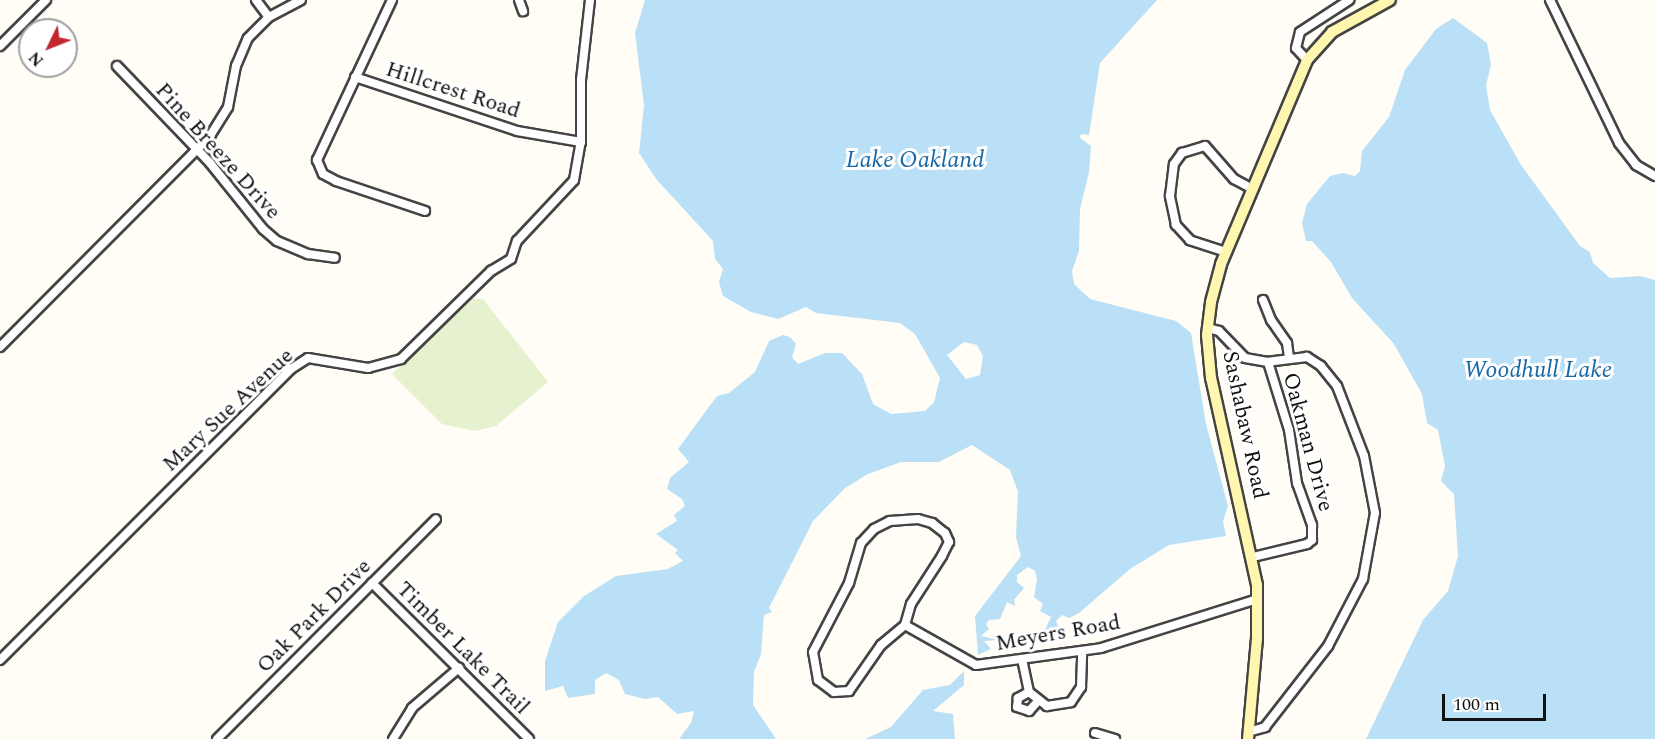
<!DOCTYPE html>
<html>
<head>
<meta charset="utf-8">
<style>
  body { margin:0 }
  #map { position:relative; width:1655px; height:739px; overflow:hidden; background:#fffdf5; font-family:Spectral,serif }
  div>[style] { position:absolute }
  .pitch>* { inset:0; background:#e6f2cf }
  .water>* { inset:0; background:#b9e0f7 }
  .roads { filter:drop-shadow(2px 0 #444) drop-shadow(-2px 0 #444) drop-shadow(0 2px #444) drop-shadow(0 -2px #444) }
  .street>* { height:8px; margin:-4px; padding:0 4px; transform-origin:4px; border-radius:4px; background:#fff }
  .secondary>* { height:10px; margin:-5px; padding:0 5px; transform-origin:5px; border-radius:5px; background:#fff6b0 }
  span { translate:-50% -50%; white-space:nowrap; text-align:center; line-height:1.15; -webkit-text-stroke:6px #fff; paint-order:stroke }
  .street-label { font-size:22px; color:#111 }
  .water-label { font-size:24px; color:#1768a6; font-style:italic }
  .north { position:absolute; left:18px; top:18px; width:60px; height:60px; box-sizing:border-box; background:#fff; border:2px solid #a0a0a0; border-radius:50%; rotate:227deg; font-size:16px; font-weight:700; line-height:24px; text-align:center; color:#111 }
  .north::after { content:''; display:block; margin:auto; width:21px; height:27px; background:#c4262e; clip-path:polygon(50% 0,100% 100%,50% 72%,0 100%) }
  .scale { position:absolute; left:1442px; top:694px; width:104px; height:27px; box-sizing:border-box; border:3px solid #111; border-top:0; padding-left:8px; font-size:18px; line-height:21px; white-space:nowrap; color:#111; -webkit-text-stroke:4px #fff; paint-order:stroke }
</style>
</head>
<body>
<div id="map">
  <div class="pitch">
    <i style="clip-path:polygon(472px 299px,483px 299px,548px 382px,496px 426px,475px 431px,442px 424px,392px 374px)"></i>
  </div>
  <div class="water">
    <i style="clip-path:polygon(evenodd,645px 0,1157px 0,1100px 63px,1089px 135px,1081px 134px,1080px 138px,1091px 146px,1089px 172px,1080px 209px,1079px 251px,1072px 271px,1074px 284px,1090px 299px,1176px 321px,1191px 333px,1206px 424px,1228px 506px,1223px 521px,1226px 536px,1169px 545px,1130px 569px,1079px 613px,1069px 618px,1062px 615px,1056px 621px,1058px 626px,1037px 641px,1021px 643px,1016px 641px,1017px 637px,1026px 632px,1043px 634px,1051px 617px,1040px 611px,1043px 604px,1034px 597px,1037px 579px,1035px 571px,1028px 567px,1017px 575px,1017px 582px,1024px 588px,1014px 600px,1015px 606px,1007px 602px,1000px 619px,989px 620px,986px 624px,989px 629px,981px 636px,998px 640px,984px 641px,991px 649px,978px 655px,975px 616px,1021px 556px,1016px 537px,1018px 492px,1010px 470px,972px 445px,939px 462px,901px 462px,868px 474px,845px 488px,813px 521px,769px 608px,772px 612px,764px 615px,761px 654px,754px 672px,753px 705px,776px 739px,679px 739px,691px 723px,694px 711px,677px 714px,658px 697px,645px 699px,625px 694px,619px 680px,606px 673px,595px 680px,595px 694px,568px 698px,563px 686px,545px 691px,545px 661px,558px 622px,584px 596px,616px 576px,668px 569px,683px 561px,675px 553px,678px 550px,656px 534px,677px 521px,674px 515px,685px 506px,682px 499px,667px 489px,670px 478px,689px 462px,678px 449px,717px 396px,729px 393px,755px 372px,769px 341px,783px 335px,790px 337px,796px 344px,792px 357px,798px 364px,825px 353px,842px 353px,862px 374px,873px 404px,891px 414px,925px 411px,934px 402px,940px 378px,915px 334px,900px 323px,816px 313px,806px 307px,778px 319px,751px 312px,723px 296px,719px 282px,723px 269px,715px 259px,713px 241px,657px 180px,639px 153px,644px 105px,635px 33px,645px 0,964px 342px,977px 345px,983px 356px,980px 375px,966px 379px,947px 355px,964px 342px)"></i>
    <i style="clip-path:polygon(1453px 18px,1487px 43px,1491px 65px,1486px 85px,1490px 110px,1521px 165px,1580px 246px,1590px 252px,1593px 263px,1610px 278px,1640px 276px,1655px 280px,1655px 739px,1366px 739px,1423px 620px,1448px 591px,1458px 556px,1454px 494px,1441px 481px,1445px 466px,1438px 430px,1427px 423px,1422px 394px,1394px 344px,1352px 298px,1331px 262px,1312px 241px,1306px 241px,1302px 223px,1307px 204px,1330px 176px,1343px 173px,1355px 176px,1360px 171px,1362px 151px,1389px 117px,1405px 70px,1436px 29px)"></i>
    <i style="clip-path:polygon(964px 671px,964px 685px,933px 711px,953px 714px,955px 739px,865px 739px,891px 727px,923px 690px,950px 685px)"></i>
  </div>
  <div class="roads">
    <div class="street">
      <i style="left:256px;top:0;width:21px;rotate:53deg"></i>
      <i style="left:392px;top:0;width:177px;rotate:115.1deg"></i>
      <i style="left:317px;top:160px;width:15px;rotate:67deg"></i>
      <i style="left:323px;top:174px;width:15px;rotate:28deg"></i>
      <i style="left:336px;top:181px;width:94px;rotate:18.6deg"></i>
      <i style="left:519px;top:0;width:12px;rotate:70deg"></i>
      <i style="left:1550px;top:0;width:159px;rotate:64.2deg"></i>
      <i style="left:1619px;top:143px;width:28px;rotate:52deg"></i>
      <i style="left:1636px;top:165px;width:22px;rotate:30deg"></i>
      <i style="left:0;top:46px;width:65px;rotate:-45deg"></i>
      <i style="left:1307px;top:60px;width:16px;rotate:-133deg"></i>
      <i style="left:1296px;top:48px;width:16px;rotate:-76deg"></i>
      <i style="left:1300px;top:32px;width:59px;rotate:-33.1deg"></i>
      <i style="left:117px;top:66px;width:134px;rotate:46.2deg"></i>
      <i style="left:210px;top:163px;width:85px;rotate:51.2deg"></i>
      <i style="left:263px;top:229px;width:18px;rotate:41deg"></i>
      <i style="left:277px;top:241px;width:34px;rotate:23deg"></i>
      <i style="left:308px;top:254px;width:27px;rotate:8deg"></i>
      <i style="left:355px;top:77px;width:171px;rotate:18.4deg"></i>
      <i style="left:517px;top:131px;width:65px;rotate:9.8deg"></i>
      <i style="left:1226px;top:252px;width:38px;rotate:-162deg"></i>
      <i style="left:1190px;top:240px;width:21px;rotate:-133deg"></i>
      <i style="left:1176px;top:225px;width:30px;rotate:-102deg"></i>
      <i style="left:1170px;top:196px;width:32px;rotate:-83deg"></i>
      <i style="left:1174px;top:164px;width:14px;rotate:-54deg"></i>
      <i style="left:1182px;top:153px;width:24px;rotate:-17deg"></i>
      <i style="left:1205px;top:146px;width:44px;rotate:48.7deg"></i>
      <i style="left:1234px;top:179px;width:19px;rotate:28deg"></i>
      <i style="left:1263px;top:300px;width:22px;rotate:68deg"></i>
      <i style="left:1271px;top:320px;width:28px;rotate:55deg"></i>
      <i style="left:1287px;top:343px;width:15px;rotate:82deg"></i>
      <i style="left:1208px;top:328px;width:11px;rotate:15deg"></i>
      <i style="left:1219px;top:331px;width:37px;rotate:46deg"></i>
      <i style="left:1245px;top:358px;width:23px;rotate:10deg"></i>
      <i style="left:1268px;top:362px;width:71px;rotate:72.8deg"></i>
      <i style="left:1289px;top:430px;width:54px;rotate:81.4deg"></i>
      <i style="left:1297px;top:483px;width:45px;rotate:70.3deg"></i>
      <i style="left:1312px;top:525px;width:15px;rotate:90deg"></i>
      <i style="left:1312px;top:540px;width:6px;rotate:141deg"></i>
      <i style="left:1307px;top:544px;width:56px;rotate:166.5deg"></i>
      <i style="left:0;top:347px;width:298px;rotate:-45.1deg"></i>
      <i style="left:210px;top:136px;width:34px;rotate:-58deg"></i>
      <i style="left:228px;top:107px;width:42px;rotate:-79deg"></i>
      <i style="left:236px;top:66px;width:30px;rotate:-67deg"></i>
      <i style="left:248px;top:38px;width:30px;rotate:-45deg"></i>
      <i style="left:269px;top:17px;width:36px;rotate:-28deg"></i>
      <i style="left:918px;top:519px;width:15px;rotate:16deg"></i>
      <i style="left:932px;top:523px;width:16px;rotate:38deg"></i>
      <i style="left:945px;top:533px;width:10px;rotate:66deg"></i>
      <i style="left:949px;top:542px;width:16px;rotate:117deg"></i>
      <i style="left:942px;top:556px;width:57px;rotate:122.9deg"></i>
      <i style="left:911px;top:604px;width:22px;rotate:106deg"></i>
      <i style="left:905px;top:625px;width:31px;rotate:140deg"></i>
      <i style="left:881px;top:645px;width:56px;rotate:124.8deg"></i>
      <i style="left:849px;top:691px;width:15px;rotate:176deg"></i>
      <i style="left:834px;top:692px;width:20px;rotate:-143deg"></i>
      <i style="left:818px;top:680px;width:28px;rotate:-100deg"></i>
      <i style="left:813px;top:652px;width:78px;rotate:-62.4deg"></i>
      <i style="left:849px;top:583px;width:42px;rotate:-73.3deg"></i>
      <i style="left:861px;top:543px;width:19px;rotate:-47deg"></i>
      <i style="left:874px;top:529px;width:18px;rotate:-27deg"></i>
      <i style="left:890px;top:521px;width:28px;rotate:-4deg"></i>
      <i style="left:372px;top:583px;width:221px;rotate:44.8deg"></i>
      <i style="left:905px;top:625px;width:81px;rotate:29.4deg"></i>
      <i style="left:976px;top:665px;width:126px;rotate:-7.7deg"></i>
      <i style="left:1101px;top:648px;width:164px;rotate:-17.4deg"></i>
      <i style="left:1022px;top:659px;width:34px;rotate:78deg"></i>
      <i style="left:1029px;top:692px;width:23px;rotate:38deg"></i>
      <i style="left:1047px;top:706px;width:24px;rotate:-9deg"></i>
      <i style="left:1071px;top:702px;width:18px;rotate:-56deg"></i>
      <i style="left:1081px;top:687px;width:36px;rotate:-88deg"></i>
      <i style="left:0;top:660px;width:412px;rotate:-45deg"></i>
      <i style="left:291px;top:369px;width:20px;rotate:-33deg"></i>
      <i style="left:308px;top:358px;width:61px;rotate:9.5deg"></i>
      <i style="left:368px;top:368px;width:34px;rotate:-15deg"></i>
      <i style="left:401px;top:359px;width:126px;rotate:-44.4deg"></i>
      <i style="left:491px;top:271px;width:23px;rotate:-31deg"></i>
      <i style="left:511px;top:259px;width:19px;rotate:-72deg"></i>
      <i style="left:517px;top:241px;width:83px;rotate:-46.9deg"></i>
      <i style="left:574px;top:180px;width:39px;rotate:-80deg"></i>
      <i style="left:581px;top:142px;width:62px;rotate:-90deg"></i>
      <i style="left:581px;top:80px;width:81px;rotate:-83.6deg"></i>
      <i style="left:1029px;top:692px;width:13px;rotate:151deg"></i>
      <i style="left:1018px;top:698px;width:9px;rotate:96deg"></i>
      <i style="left:1017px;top:707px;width:13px;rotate:18deg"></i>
      <i style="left:1029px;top:711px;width:12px;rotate:-48deg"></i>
      <i style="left:1248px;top:732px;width:18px;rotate:-16deg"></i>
      <i style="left:1265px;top:727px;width:103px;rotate:-52.1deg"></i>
      <i style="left:1328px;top:646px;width:76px;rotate:-62.4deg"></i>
      <i style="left:1363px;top:579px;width:67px;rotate:-79.7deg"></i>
      <i style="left:1375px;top:513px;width:58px;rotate:-100.9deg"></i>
      <i style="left:1364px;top:456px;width:75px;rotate:-111.1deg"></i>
      <i style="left:1337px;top:386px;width:26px;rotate:-129deg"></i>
      <i style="left:1321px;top:366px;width:17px;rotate:-147deg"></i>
      <i style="left:1307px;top:357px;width:39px;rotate:173deg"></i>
      <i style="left:1095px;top:733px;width:21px;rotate:17deg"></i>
      <i style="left:217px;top:739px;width:310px;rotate:-45.1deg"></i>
      <i style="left:393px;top:739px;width:36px;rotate:-58deg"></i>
      <i style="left:412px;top:708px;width:62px;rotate:-40.4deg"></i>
    </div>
    <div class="secondary">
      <i style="left:1248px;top:739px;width:100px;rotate:-84.9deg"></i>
      <i style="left:1257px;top:639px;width:54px;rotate:-90deg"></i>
      <i style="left:1257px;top:585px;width:212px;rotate:-102.5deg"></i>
      <i style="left:1211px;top:378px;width:43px;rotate:-95.3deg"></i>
      <i style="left:1207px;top:335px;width:33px;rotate:-83deg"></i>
      <i style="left:1211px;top:302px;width:39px;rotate:-75deg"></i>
      <i style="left:1221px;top:264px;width:221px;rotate:-67.1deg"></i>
      <i style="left:1307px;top:60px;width:38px;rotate:-48deg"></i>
      <i style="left:1332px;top:32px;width:66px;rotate:-28.9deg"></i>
    </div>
  </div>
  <div class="street-label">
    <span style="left:453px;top:90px;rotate:18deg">Hillcrest Road</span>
    <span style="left:218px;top:151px;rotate:48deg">Pine Breeze Drive</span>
    <span style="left:228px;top:410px;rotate:-43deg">Mary Sue Avenue</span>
    <span style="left:1245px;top:425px;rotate:78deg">Sashabaw Road</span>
    <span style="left:1308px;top:442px;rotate:75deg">Oakman Drive</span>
    <span style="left:314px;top:616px;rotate:-45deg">Oak Park Drive</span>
    <span style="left:1058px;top:633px;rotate:-10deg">Meyers Road</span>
    <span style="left:463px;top:648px;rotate:45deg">Timber Lake Trail</span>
  </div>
  <div class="water-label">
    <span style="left:915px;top:161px">Lake Oakland</span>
    <span style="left:1538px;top:371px">Woodhull Lake</span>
  </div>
  <div class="north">N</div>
  <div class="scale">100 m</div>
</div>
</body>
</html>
